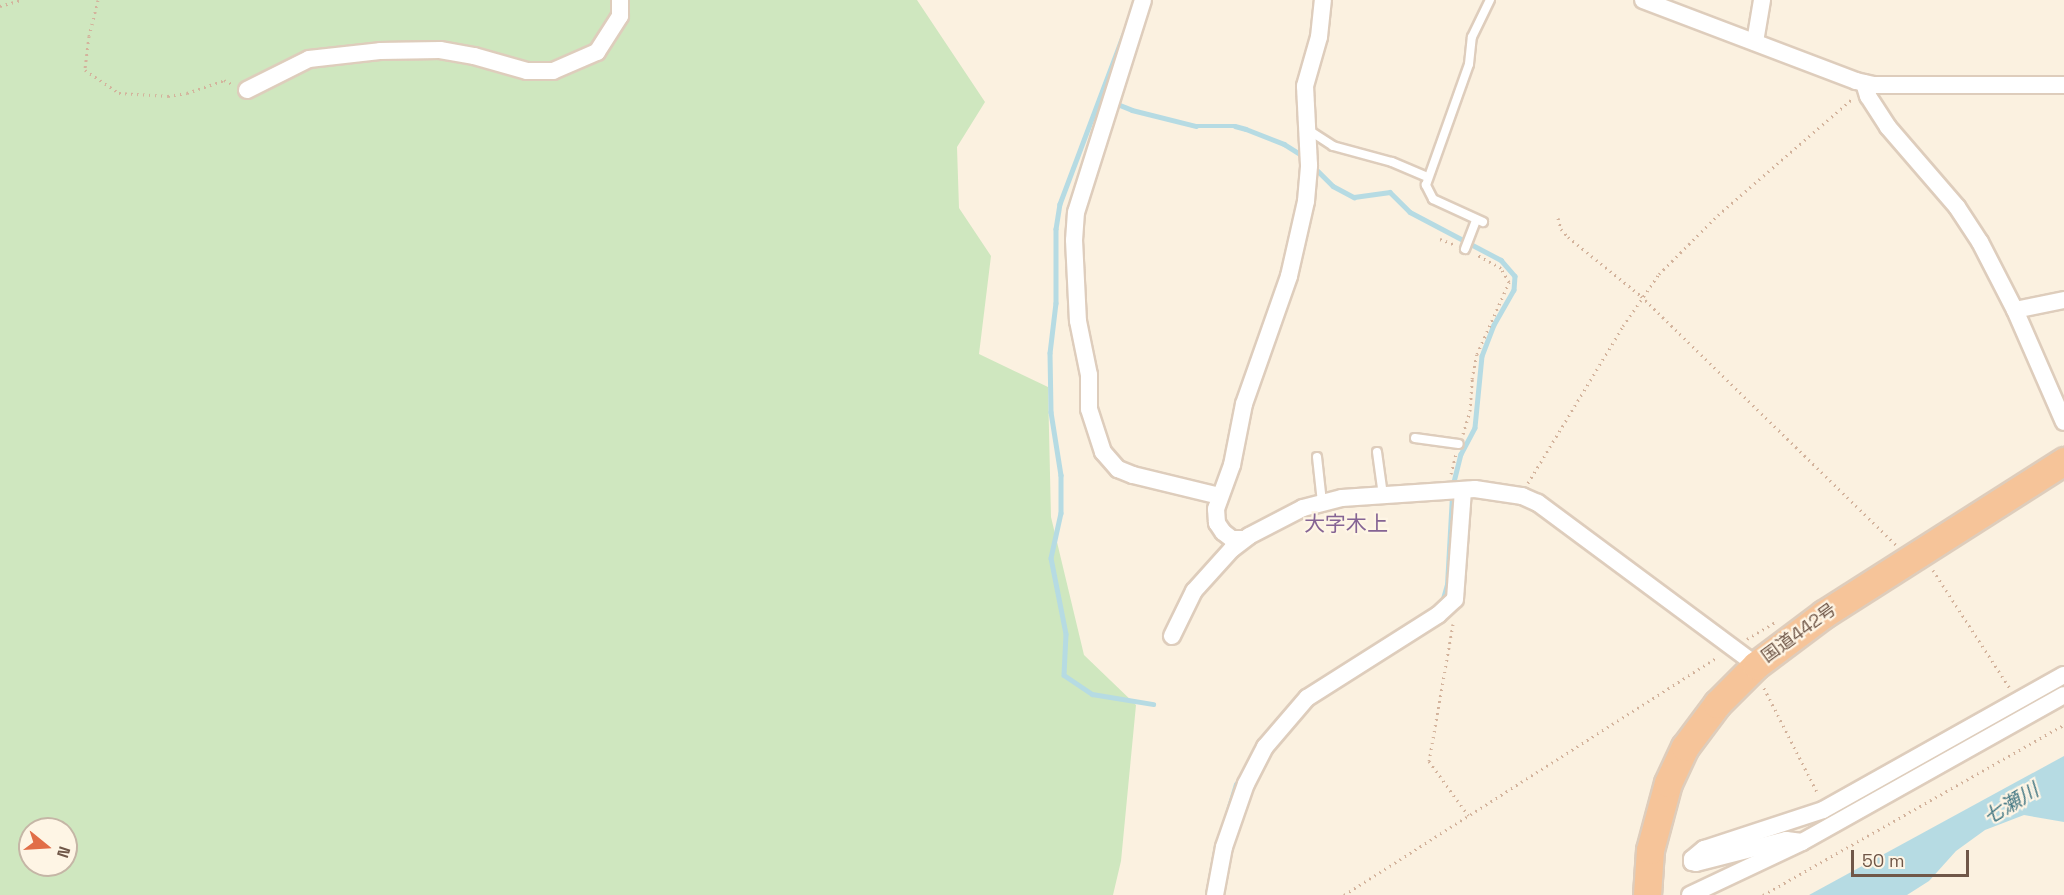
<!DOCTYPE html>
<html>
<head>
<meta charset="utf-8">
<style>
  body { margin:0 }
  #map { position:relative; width:2064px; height:895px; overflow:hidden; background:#fbf1e0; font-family:"Space Grotesk","Noto Sans JP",sans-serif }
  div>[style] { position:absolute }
  .green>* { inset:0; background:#cfe7bf }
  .water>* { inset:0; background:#b6dbe3 }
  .stream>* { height:4.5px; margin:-2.25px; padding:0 2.25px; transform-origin:2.25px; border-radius:2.25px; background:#b6dbe3 }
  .path>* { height:3px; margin-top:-1.5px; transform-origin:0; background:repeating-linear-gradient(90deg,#d3b39c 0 1.5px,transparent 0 6px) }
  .roads { filter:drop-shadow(2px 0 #decdbc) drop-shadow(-2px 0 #decdbc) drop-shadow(0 2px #decdbc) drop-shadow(0 -2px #decdbc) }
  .service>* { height:8px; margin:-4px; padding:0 4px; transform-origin:4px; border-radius:4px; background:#fff }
  .minor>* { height:16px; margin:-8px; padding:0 8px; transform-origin:8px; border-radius:8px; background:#fff }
  .trunk>* { height:27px; margin:-13.5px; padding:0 13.5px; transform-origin:13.5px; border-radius:13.5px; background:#f6c499 }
  span { translate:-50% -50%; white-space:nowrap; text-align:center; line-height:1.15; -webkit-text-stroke:4.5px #fef5e5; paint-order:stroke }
  .street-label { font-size:18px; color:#705748 }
  .water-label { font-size:20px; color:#437783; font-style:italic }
  .quarter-label { font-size:21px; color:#856494 }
  .north { position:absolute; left:18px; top:817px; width:60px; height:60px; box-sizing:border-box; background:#fef5e5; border:2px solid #c5b6a6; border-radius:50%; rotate:108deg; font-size:16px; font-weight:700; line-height:24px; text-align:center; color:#705748 }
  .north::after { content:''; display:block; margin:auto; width:21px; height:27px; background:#e16e48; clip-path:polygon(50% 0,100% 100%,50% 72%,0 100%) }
  .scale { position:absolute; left:1851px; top:850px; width:118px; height:27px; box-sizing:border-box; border:3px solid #705748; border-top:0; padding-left:8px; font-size:18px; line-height:21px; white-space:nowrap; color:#705748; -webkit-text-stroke:4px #fef5e5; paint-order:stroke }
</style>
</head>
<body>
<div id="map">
  <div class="green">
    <i style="clip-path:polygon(evenodd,0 0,917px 0,985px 102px,957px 147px,959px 208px,991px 256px,979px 354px,1048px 387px,1051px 517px,1084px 655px,1136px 705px,1121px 861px,1113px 895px,0 895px,0 0,30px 829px,66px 829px,66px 865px,30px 865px,30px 829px)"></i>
  </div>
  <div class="water">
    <i style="clip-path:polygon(2064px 756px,2064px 822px,2024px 815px,1985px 830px,1956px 851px,1929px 881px,1907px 895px,1809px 895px)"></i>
  </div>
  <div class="stream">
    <i style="left:1124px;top:34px;width:182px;rotate:110.6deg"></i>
    <i style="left:1060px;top:204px;width:25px;rotate:99deg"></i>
    <i style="left:1056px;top:229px;width:74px;rotate:90deg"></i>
    <i style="left:1056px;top:303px;width:50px;rotate:96.8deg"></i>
    <i style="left:1050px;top:353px;width:59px;rotate:89deg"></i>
    <i style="left:1051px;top:412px;width:64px;rotate:81deg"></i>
    <i style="left:1061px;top:475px;width:38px;rotate:90deg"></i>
    <i style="left:1061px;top:513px;width:46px;rotate:102.5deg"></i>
    <i style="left:1051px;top:558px;width:77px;rotate:78.8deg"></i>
    <i style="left:1066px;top:634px;width:41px;rotate:92.8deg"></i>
    <i style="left:1064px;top:675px;width:34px;rotate:34deg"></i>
    <i style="left:1092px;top:694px;width:62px;rotate:9.3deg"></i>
    <i style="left:1115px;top:103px;width:18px;rotate:22deg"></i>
    <i style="left:1132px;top:110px;width:66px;rotate:14deg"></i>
    <i style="left:1196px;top:126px;width:39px"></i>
    <i style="left:1235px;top:126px;width:11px;rotate:15deg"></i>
    <i style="left:1246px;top:129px;width:41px;rotate:21.5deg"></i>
    <i style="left:1284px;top:144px;width:22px;rotate:32deg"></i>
    <i style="left:1313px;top:166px;width:28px;rotate:45deg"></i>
    <i style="left:1333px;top:186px;width:24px;rotate:28deg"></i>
    <i style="left:1354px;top:197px;width:36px;rotate:-8deg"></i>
    <i style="left:1390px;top:192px;width:28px;rotate:45deg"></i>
    <i style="left:1410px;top:212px;width:103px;rotate:27.8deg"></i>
    <i style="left:1501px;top:260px;width:21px;rotate:49deg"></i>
    <i style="left:1515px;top:276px;width:14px;rotate:94deg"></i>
    <i style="left:1514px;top:290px;width:40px;rotate:119.7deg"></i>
    <i style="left:1494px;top:325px;width:33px;rotate:111deg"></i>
    <i style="left:1482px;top:356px;width:72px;rotate:95.6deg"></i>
    <i style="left:1475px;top:428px;width:30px;rotate:118deg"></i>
    <i style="left:1461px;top:454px;width:34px;rotate:104deg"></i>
    <i style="left:1442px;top:602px;width:18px;rotate:-74deg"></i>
    <i style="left:1447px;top:585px;width:90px;rotate:-86.8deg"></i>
    <i style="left:1273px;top:725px;width:40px;rotate:-49deg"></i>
    <i style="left:1225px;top:820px;width:37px;rotate:-73deg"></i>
    <i style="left:1236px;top:785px;width:54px;rotate:-61deg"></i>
    <i style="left:1207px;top:895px;width:51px;rotate:-79.8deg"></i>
  </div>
  <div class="path">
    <i style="left:98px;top:0;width:37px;rotate:104deg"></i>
    <i style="left:89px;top:36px;width:34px;rotate:97deg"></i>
    <i style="left:85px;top:70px;width:41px;rotate:34.1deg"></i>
    <i style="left:119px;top:93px;width:49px;rotate:3.5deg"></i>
    <i style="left:168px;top:96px;width:19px;rotate:-9deg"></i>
    <i style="left:187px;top:93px;width:39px;rotate:-19deg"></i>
    <i style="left:224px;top:80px;width:11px;rotate:27deg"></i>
    <i style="left:0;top:6px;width:22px;rotate:-16deg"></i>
    <i style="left:1558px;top:218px;width:11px;rotate:75deg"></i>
    <i style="left:1561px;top:229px;width:11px;rotate:49deg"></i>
    <i style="left:1568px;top:237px;width:94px;rotate:38.9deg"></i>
    <i style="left:1641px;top:296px;width:356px;rotate:44.3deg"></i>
    <i style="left:1440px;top:239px;width:17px;rotate:21deg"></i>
    <i style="left:1463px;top:434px;width:24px;rotate:-73deg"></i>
    <i style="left:1470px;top:411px;width:32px;rotate:-86deg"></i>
    <i style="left:1472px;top:379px;width:25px;rotate:-79deg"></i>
    <i style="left:1477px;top:354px;width:79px;rotate:-66deg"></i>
    <i style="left:1509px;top:282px;width:16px;rotate:-120deg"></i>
    <i style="left:1501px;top:268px;width:29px;rotate:-151deg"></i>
    <i style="left:1451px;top:474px;width:21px;rotate:-76deg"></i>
    <i style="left:1528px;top:483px;width:184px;rotate:-58.8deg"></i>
    <i style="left:1623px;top:326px;width:63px;rotate:-55.3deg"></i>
    <i style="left:1659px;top:274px;width:83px;rotate:-45deg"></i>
    <i style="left:1718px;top:215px;width:179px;rotate:-40.9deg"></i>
    <i style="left:1933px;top:570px;width:140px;rotate:57deg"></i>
    <i style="left:1453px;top:624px;width:139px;rotate:99.9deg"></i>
    <i style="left:1429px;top:761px;width:67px;rotate:54.2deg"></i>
    <i style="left:1747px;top:639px;width:35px;rotate:-31deg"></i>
    <i style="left:1764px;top:688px;width:119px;rotate:63deg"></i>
    <i style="left:1344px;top:895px;width:443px;rotate:-32.5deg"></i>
    <i style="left:1763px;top:895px;width:346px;rotate:-29.5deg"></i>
  </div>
  <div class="roads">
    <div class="service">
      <i style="left:1307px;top:129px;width:31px;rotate:33deg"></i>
      <i style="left:1333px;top:146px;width:61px;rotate:15.2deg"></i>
      <i style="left:1392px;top:162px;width:39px;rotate:23deg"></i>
      <i style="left:1483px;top:222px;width:55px;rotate:-155.3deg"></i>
      <i style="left:1433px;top:199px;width:16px;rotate:-117deg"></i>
      <i style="left:1426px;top:185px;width:128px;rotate:-70.4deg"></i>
      <i style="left:1469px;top:64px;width:27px;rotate:-84deg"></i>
      <i style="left:1472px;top:37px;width:41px;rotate:-64.1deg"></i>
      <i style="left:1465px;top:249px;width:31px;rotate:-69deg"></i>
      <i style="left:1415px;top:438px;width:44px;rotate:7.8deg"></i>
      <i style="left:1377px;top:452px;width:43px;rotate:82.1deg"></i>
      <i style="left:1317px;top:457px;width:45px;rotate:83.7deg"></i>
    </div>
    <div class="minor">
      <i style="left:1143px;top:0;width:222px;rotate:107.5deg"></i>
      <i style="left:1076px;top:212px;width:28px;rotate:94deg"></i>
      <i style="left:1074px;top:240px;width:81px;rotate:87.2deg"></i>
      <i style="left:1078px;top:321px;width:55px;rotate:78.5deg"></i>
      <i style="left:1089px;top:375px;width:34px;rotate:90deg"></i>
      <i style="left:1089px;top:409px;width:45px;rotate:72deg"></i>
      <i style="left:1103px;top:452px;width:23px;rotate:49deg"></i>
      <i style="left:1118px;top:469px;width:16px;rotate:22deg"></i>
      <i style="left:1133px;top:475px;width:89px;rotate:13.6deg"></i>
      <i style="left:1643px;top:0;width:228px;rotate:20.8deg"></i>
      <i style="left:1856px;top:81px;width:17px;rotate:13deg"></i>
      <i style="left:1873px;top:85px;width:191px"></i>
      <i style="left:1755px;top:42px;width:43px;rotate:-80.5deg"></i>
      <i style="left:1864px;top:83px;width:14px;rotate:73deg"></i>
      <i style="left:1868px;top:96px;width:37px;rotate:57deg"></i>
      <i style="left:1888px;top:127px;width:106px;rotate:49.2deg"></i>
      <i style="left:1957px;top:207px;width:42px;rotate:56.7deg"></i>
      <i style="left:1980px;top:242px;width:76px;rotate:62.8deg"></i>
      <i style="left:2015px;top:310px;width:122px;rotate:66.4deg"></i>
      <i style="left:247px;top:90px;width:69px;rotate:-26.6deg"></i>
      <i style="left:309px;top:59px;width:71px;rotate:-6.4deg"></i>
      <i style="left:380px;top:51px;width:60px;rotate:-1deg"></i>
      <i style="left:440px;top:50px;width:35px;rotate:10deg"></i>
      <i style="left:474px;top:56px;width:55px;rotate:15.8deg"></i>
      <i style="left:527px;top:71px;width:26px"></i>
      <i style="left:553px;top:71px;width:48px;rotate:-23.4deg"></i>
      <i style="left:597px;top:52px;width:43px;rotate:-57.4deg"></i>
      <i style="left:620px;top:16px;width:16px;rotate:-90deg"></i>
      <i style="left:2015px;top:310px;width:50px;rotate:-11.5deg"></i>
      <i style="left:1243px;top:539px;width:11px;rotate:180deg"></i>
      <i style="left:1232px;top:539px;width:11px;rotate:-142deg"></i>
      <i style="left:1223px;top:532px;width:11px;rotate:-124deg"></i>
      <i style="left:1217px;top:523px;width:14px;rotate:-94deg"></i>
      <i style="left:1216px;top:509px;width:47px;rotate:-70deg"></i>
      <i style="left:1232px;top:465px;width:62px;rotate:-78.9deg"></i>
      <i style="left:1244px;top:404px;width:136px;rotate:-70.6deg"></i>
      <i style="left:1289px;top:276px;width:77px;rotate:-77.2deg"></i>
      <i style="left:1306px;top:201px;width:36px;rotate:-85deg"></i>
      <i style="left:1309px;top:165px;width:79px;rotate:-92.9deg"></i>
      <i style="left:1305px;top:86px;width:51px;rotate:-74.1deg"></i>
      <i style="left:1319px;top:37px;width:37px;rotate:-84deg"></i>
      <i style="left:1172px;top:636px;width:50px;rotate:-63.9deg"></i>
      <i style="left:1194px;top:591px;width:57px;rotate:-47.9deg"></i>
      <i style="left:1232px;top:549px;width:21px;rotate:-37deg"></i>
      <i style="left:1249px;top:536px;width:61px;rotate:-27.4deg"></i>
      <i style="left:1303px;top:508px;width:40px;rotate:-14.4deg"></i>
      <i style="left:1342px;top:498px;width:133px;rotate:-3.9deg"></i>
      <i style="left:1475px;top:489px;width:48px;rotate:8.5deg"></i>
      <i style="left:1522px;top:496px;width:17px;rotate:24deg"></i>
      <i style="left:1538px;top:503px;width:272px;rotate:36.6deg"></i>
      <i style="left:1802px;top:842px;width:16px;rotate:-173deg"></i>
      <i style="left:1786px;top:840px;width:93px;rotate:165.7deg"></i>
      <i style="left:1696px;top:863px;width:4px;rotate:-166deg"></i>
      <i style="left:1692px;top:862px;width:3px;rotate:-90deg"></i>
      <i style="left:1692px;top:859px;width:16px;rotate:-40deg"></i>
      <i style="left:1704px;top:849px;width:125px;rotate:-18.1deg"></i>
      <i style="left:1823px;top:810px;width:276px;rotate:-29.3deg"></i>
      <i style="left:1215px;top:895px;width:49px;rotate:-79.4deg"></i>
      <i style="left:1224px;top:847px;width:67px;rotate:-70.8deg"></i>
      <i style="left:1246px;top:784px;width:42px;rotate:-62.8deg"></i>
      <i style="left:1265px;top:747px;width:65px;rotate:-49.4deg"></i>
      <i style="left:1307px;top:698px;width:155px;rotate:-32.4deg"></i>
      <i style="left:1438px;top:615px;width:23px;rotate:-43deg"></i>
      <i style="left:1455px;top:599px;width:109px;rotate:-85.8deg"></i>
      <i style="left:1690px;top:895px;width:124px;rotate:-25.3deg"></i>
      <i style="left:1802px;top:842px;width:300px;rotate:-29.3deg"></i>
    </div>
    <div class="trunk">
      <i style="left:1647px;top:895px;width:45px;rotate:-86.2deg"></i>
      <i style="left:1650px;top:850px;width:69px;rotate:-75deg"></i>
      <i style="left:1668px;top:783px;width:40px;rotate:-65deg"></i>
      <i style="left:1685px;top:747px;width:54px;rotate:-53.3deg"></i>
      <i style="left:1717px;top:704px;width:55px;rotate:-45deg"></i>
      <i style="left:1756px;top:665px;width:85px;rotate:-36.9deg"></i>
      <i style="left:1824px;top:614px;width:285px;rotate:-32.5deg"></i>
    </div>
  </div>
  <div class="street-label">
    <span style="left:1799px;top:633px;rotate:-36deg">国道442号</span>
  </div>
  <div class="water-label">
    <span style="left:2011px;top:804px;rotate:-31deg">七瀬川</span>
  </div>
  <div class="quarter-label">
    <span style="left:1346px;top:524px">大字木上</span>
  </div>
  <div class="north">N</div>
  <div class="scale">50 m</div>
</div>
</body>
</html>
